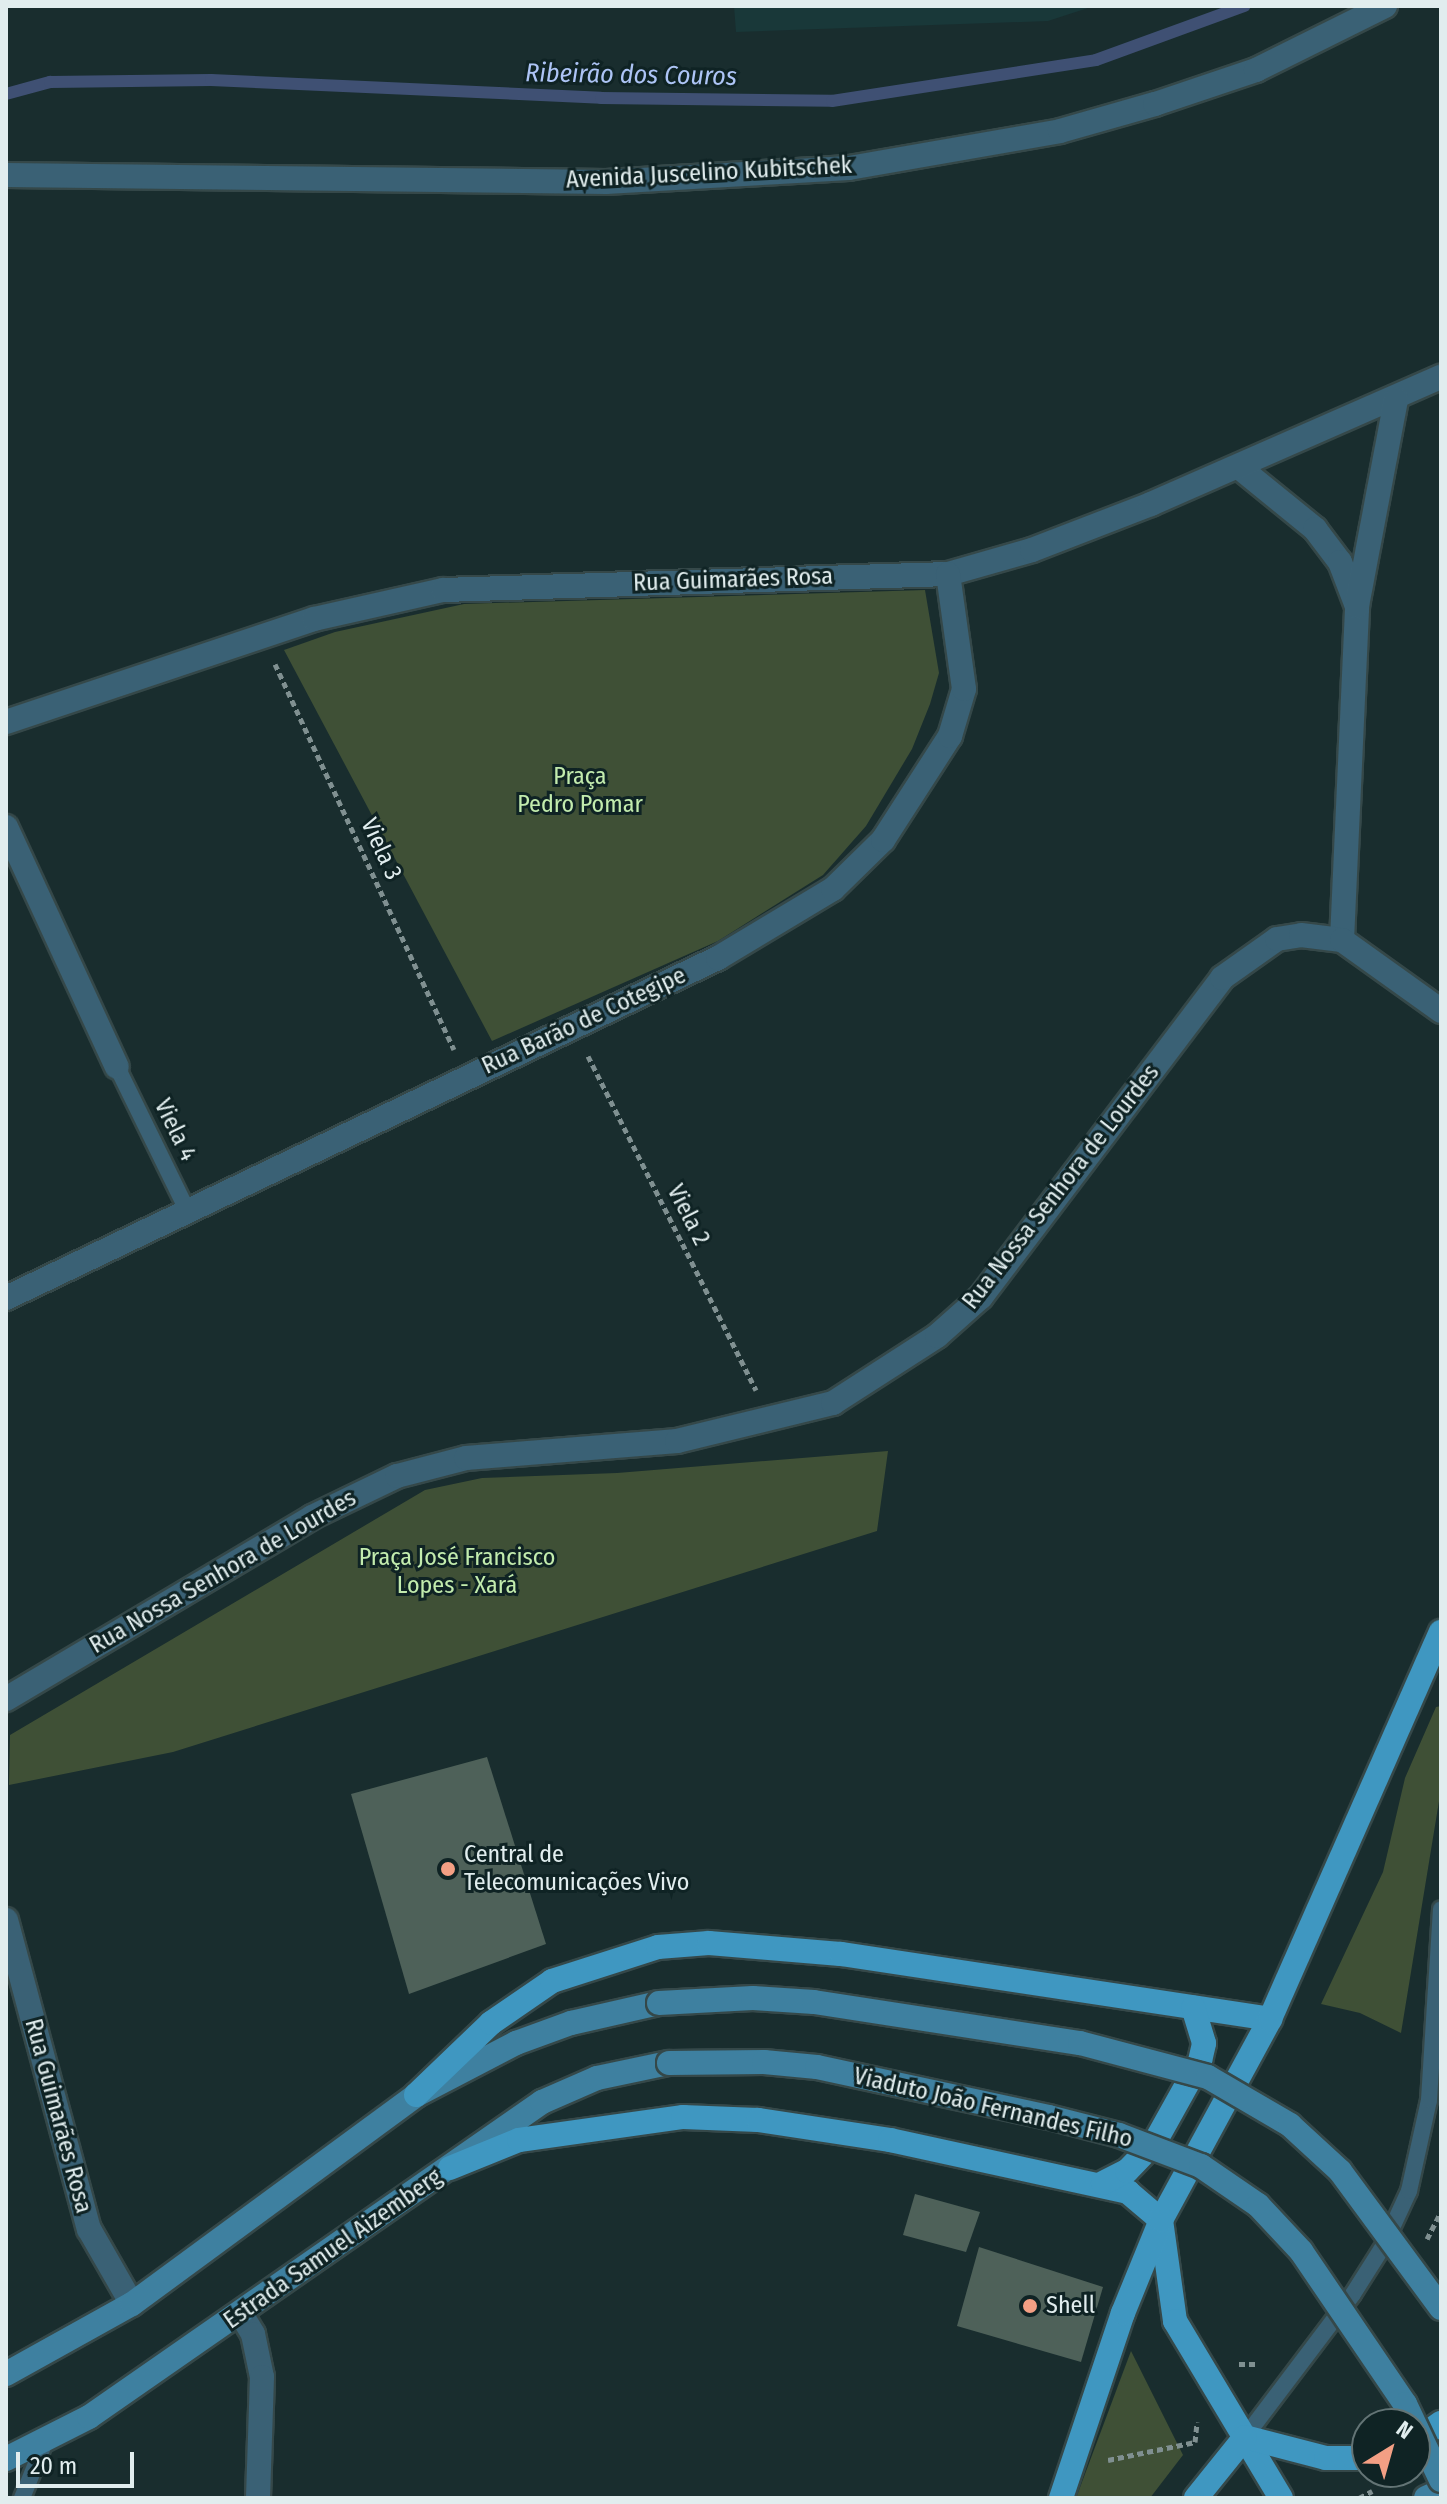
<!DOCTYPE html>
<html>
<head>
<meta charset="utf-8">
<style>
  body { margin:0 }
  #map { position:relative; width:1447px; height:2504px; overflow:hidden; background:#192d2e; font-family:"Fira Sans Condensed",sans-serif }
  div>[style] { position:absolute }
  .built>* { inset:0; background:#193839 }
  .green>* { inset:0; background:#3f5036 }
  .stream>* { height:12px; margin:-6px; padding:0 6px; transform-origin:6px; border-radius:6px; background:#3f5073 }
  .building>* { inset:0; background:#4e6159 }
  .path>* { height:5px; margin-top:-2.5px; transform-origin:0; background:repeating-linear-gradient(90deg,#809091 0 6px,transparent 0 10px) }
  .roads { filter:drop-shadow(2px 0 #354849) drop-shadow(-2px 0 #354849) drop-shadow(0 2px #354849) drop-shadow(0 -2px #354849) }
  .lane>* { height:16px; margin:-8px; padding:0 8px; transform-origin:8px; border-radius:8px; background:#3a6175 }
  .street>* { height:24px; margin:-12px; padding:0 12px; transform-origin:12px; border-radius:12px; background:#3a6175 }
  .secondary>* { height:24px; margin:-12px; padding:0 12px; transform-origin:12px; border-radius:12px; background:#3e80a0 }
  .primary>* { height:24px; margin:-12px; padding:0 12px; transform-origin:12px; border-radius:12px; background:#3f97c1 }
  .bridges { filter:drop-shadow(2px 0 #354849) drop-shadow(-2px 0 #354849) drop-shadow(0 2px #354849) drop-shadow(0 -2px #354849) }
  .secondary-bridge>* { height:24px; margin:-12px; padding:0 12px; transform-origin:12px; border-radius:12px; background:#3e80a0 }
  .dots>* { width:22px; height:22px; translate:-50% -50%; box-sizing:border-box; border:4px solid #0f2324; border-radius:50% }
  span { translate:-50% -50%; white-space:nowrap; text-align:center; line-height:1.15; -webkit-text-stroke:6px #0f2324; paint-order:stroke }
  .street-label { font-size:24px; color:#e1edee }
  .park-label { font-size:24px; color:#c2ebad }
  .poi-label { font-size:24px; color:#e1edee }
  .left { translate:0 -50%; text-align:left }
  .water-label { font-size:26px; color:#adc4f5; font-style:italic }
  .frame { position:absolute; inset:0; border:8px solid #e1edee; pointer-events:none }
  .north { position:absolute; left:1351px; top:2408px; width:80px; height:80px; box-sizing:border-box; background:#0f2324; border:2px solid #637475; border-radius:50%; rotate:37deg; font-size:22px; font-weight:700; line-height:32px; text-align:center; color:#e1edee }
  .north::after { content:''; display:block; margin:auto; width:28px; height:36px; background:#f39f84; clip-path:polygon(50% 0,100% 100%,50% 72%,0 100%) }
  .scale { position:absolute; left:16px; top:2452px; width:118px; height:36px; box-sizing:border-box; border:4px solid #e1edee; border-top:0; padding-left:10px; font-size:24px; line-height:28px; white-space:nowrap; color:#e1edee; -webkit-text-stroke:6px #0f2324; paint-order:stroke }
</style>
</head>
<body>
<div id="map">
  <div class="built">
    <i style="clip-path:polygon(734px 6px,1094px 6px,1048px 21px,736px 32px)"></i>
  </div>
  <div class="green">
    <i style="clip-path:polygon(925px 590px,939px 673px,930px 704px,912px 749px,866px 826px,823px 875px,718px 941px,492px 1041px,284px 650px,335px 632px,464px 604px)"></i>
    <i style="clip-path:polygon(888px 1451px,877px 1531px,173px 1752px,9px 1785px,10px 1735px,425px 1490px,482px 1478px,617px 1473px)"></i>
    <i style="clip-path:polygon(1441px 1706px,1441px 1789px,1401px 2033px,1360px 2013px,1321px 2004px,1383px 1872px,1405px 1778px,1436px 1707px)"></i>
    <i style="clip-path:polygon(1131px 2351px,1183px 2455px,1150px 2498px,1076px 2498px)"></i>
  </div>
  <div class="stream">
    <i style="left:6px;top:94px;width:46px;rotate:-15.3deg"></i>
    <i style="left:50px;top:82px;width:161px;rotate:-0.7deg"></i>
    <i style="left:211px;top:80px;width:390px;rotate:2.6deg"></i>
    <i style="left:601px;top:98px;width:231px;rotate:0.7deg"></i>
    <i style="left:832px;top:101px;width:267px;rotate:-8.8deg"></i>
    <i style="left:1096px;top:60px;width:158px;rotate:-20deg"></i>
  </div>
  <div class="building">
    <i style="clip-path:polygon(487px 1757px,546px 1944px,409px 1994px,351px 1794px)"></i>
    <i style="clip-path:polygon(915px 2194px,980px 2212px,966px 2252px,903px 2235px)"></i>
    <i style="clip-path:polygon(979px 2247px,1103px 2287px,1081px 2362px,957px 2326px)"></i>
  </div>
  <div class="path">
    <i style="left:275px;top:664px;width:425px;rotate:65.1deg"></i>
    <i style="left:588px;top:1056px;width:374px;rotate:63.3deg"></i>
    <i style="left:1427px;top:2239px;width:30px;rotate:-63deg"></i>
    <i style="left:1239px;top:2364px;width:16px"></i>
    <i style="left:1108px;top:2460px;width:89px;rotate:-11.7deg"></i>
    <i style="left:1195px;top:2442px;width:20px;rotate:-84deg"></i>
    <i style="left:1359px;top:2498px;width:15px;rotate:-28deg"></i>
  </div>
  <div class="roads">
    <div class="lane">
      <i style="left:117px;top:1067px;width:164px;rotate:63.9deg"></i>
      <i style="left:1245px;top:2437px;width:179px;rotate:-52.9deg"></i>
      <i style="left:1353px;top:2294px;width:58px;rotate:-57.7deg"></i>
      <i style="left:1384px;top:2245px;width:60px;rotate:-65.2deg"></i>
      <i style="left:1409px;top:2191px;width:93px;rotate:-77.6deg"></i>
      <i style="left:1429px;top:2100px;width:191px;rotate:-86.4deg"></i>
      <i style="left:22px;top:2498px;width:58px;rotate:-67.8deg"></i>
    </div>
    <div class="street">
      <i style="left:6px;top:175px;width:600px;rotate:0.67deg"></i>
      <i style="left:606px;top:182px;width:243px;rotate:-3.3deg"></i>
      <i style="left:849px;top:168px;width:214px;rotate:-9.9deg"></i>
      <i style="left:1060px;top:131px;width:99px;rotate:-15.9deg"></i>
      <i style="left:1155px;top:104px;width:107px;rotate:-18.6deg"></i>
      <i style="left:1256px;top:70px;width:144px;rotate:-26.4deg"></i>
      <i style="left:1240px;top:468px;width:97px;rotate:39.1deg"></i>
      <i style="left:1315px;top:529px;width:41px;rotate:52.9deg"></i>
      <i style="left:1340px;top:562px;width:45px;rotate:69.1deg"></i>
      <i style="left:6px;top:722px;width:325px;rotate:-18.5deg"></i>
      <i style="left:314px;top:619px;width:132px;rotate:-12.7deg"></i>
      <i style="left:443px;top:590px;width:505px;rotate:-1.81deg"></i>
      <i style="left:948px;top:574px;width:87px;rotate:-15.9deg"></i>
      <i style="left:1032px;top:550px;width:128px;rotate:-21.1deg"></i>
      <i style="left:1151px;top:504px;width:317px;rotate:-23.7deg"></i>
      <i style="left:6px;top:827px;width:264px;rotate:65.2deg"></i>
      <i style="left:1342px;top:940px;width:334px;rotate:-87.4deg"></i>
      <i style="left:1357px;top:606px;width:210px;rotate:-79.3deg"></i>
      <i style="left:6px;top:1298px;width:789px;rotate:-25.53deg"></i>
      <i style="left:718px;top:958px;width:134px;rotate:-31deg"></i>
      <i style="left:833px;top:889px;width:70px;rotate:-44.4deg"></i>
      <i style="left:883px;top:840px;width:124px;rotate:-57.2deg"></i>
      <i style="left:950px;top:736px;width:49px;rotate:-73.4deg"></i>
      <i style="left:964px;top:689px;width:116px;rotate:-97.9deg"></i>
      <i style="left:6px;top:1699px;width:356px;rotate:-30.7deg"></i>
      <i style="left:312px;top:1517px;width:94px;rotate:-25.8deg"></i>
      <i style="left:397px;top:1476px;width:71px;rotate:-14.6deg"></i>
      <i style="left:466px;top:1458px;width:212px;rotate:-4.6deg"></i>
      <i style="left:677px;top:1441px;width:161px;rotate:-13.7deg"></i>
      <i style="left:833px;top:1403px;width:124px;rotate:-32.8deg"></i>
      <i style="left:937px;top:1336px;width:59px;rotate:-41.6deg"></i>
      <i style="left:981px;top:1297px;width:400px;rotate:-52.9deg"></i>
      <i style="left:1222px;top:978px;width:67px;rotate:-35.3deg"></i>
      <i style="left:1277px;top:939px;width:24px;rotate:-9deg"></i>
      <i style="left:1301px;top:935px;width:41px;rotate:7deg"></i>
      <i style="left:1342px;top:940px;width:122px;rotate:35.6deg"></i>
      <i style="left:6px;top:1920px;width:320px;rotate:75deg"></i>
      <i style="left:89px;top:2229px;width:86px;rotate:60.2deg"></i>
      <i style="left:241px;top:2314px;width:23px;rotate:59deg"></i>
      <i style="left:253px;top:2334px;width:44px;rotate:78.2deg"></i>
      <i style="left:262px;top:2377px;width:121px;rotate:91.9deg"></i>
    </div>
    <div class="secondary">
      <i style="left:6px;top:2374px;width:144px;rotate:-29.1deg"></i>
      <i style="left:132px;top:2304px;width:353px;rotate:-36.3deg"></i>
      <i style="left:416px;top:2095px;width:113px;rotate:-27.5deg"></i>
      <i style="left:516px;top:2043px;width:59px;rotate:-20deg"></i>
      <i style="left:571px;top:2023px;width:90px;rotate:-12.8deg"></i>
      <i style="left:6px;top:2459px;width:93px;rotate:-26.8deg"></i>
      <i style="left:89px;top:2417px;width:552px;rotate:-34.81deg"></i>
      <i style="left:542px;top:2102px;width:60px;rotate:-23.6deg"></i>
      <i style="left:597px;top:2078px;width:74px;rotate:-11.8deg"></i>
      <i style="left:1426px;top:2498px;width:17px;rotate:-25deg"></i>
    </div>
    <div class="primary">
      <i style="left:416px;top:2095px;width:104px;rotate:-43.8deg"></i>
      <i style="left:491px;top:2023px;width:74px;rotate:-34.5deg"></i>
      <i style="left:552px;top:1981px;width:111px;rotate:-17.8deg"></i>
      <i style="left:658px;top:1947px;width:51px;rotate:-4.5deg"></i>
      <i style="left:709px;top:1943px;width:132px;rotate:4.8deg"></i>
      <i style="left:841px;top:1954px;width:434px;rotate:8.6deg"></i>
      <i style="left:450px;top:2168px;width:74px;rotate:-22.1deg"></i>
      <i style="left:519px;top:2140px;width:166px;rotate:-8deg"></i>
      <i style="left:683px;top:2117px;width:75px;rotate:2.3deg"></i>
      <i style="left:758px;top:2120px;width:134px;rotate:8.6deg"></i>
      <i style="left:890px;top:2140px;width:244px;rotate:12.3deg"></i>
      <i style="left:1128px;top:2192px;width:43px;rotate:40.3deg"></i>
      <i style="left:1161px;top:2220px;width:102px;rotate:82.1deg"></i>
      <i style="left:1175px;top:2321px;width:206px;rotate:59.1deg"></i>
      <i style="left:1103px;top:2183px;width:27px;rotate:-27deg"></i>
      <i style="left:1127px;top:2171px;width:40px;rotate:-46deg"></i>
      <i style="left:1155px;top:2142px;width:93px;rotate:-60.9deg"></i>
      <i style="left:1200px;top:2061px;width:18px;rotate:-77deg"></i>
      <i style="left:1204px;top:2043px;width:37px;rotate:-107deg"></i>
      <i style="left:1245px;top:2437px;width:84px;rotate:14.5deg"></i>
      <i style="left:1326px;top:2458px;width:41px"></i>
      <i style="left:1415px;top:2441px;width:32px;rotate:-35deg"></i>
      <i style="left:1061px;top:2498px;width:195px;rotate:-71.5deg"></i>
      <i style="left:1123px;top:2313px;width:100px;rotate:-67.8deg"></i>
      <i style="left:1161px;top:2220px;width:229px;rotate:-61.5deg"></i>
      <i style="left:1270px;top:2019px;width:423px;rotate:-66.2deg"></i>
      <i style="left:1196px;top:2498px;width:78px;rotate:-51.2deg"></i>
    </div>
  </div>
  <div class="bridges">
    <div class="secondary-bridge">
      <i style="left:659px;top:2003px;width:94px;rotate:-3deg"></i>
      <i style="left:753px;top:1998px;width:61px;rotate:3.8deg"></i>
      <i style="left:814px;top:2002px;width:269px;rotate:8.8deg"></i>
      <i style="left:1080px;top:2043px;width:132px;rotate:14.9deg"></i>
      <i style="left:1208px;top:2077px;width:95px;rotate:30.3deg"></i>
      <i style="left:1290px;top:2125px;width:68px;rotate:42.6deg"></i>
      <i style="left:1340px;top:2171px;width:170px;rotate:53.6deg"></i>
      <i style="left:669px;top:2063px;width:95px;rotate:-0.6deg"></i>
      <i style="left:764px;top:2062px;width:53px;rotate:5.4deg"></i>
      <i style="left:817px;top:2067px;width:237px;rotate:12.2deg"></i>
      <i style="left:1049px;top:2117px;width:72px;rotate:14.4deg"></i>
      <i style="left:1119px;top:2135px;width:88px;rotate:20.7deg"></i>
      <i style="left:1201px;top:2166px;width:69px;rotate:34.4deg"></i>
      <i style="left:1258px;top:2205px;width:63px;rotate:46.9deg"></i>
      <i style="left:1301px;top:2251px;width:185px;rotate:55.8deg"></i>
      <i style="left:1405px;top:2404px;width:84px;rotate:64.7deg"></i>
    </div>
  </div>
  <div class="dots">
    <i style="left:448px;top:1869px;background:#f39f84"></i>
    <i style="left:1030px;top:2306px;background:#f39f84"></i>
  </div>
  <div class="street-label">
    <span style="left:709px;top:173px;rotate:-3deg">Avenida Juscelino Kubitschek</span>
    <span style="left:733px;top:580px;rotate:-2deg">Rua Guimarães Rosa</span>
    <span style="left:381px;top:849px;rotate:65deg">Viela 3</span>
    <span style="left:584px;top:1021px;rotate:-25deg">Rua Barão de Cotegipe</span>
    <span style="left:175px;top:1130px;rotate:64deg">Viela 4</span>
    <span style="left:1061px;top:1187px;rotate:-52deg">Rua Nossa Senhora de Lourdes</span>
    <span style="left:688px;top:1215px;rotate:63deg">Viela 2</span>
    <span style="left:223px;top:1572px;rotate:-30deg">Rua Nossa Senhora de Lourdes</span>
    <span style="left:993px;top:2108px;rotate:13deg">Viaduto João Fernandes Filho</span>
    <span style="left:58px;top:2116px;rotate:75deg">Rua Guimarães Rosa</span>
    <span style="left:333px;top:2249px;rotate:-35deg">Estrada Samuel Aizemberg</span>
  </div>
  <div class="park-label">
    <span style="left:580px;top:791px">Praça<br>Pedro Pomar</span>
    <span style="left:457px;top:1572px">Praça José Francisco<br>Lopes - Xará</span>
  </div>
  <div class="poi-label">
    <span class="left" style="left:464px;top:1869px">Central de<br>Telecomunicações Vivo</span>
    <span class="left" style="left:1046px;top:2306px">Shell</span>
  </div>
  <div class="water-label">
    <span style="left:631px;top:75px;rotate:1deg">Ribeirão dos Couros</span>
  </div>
  <div class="frame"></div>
  <div class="north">N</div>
  <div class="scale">20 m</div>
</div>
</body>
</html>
